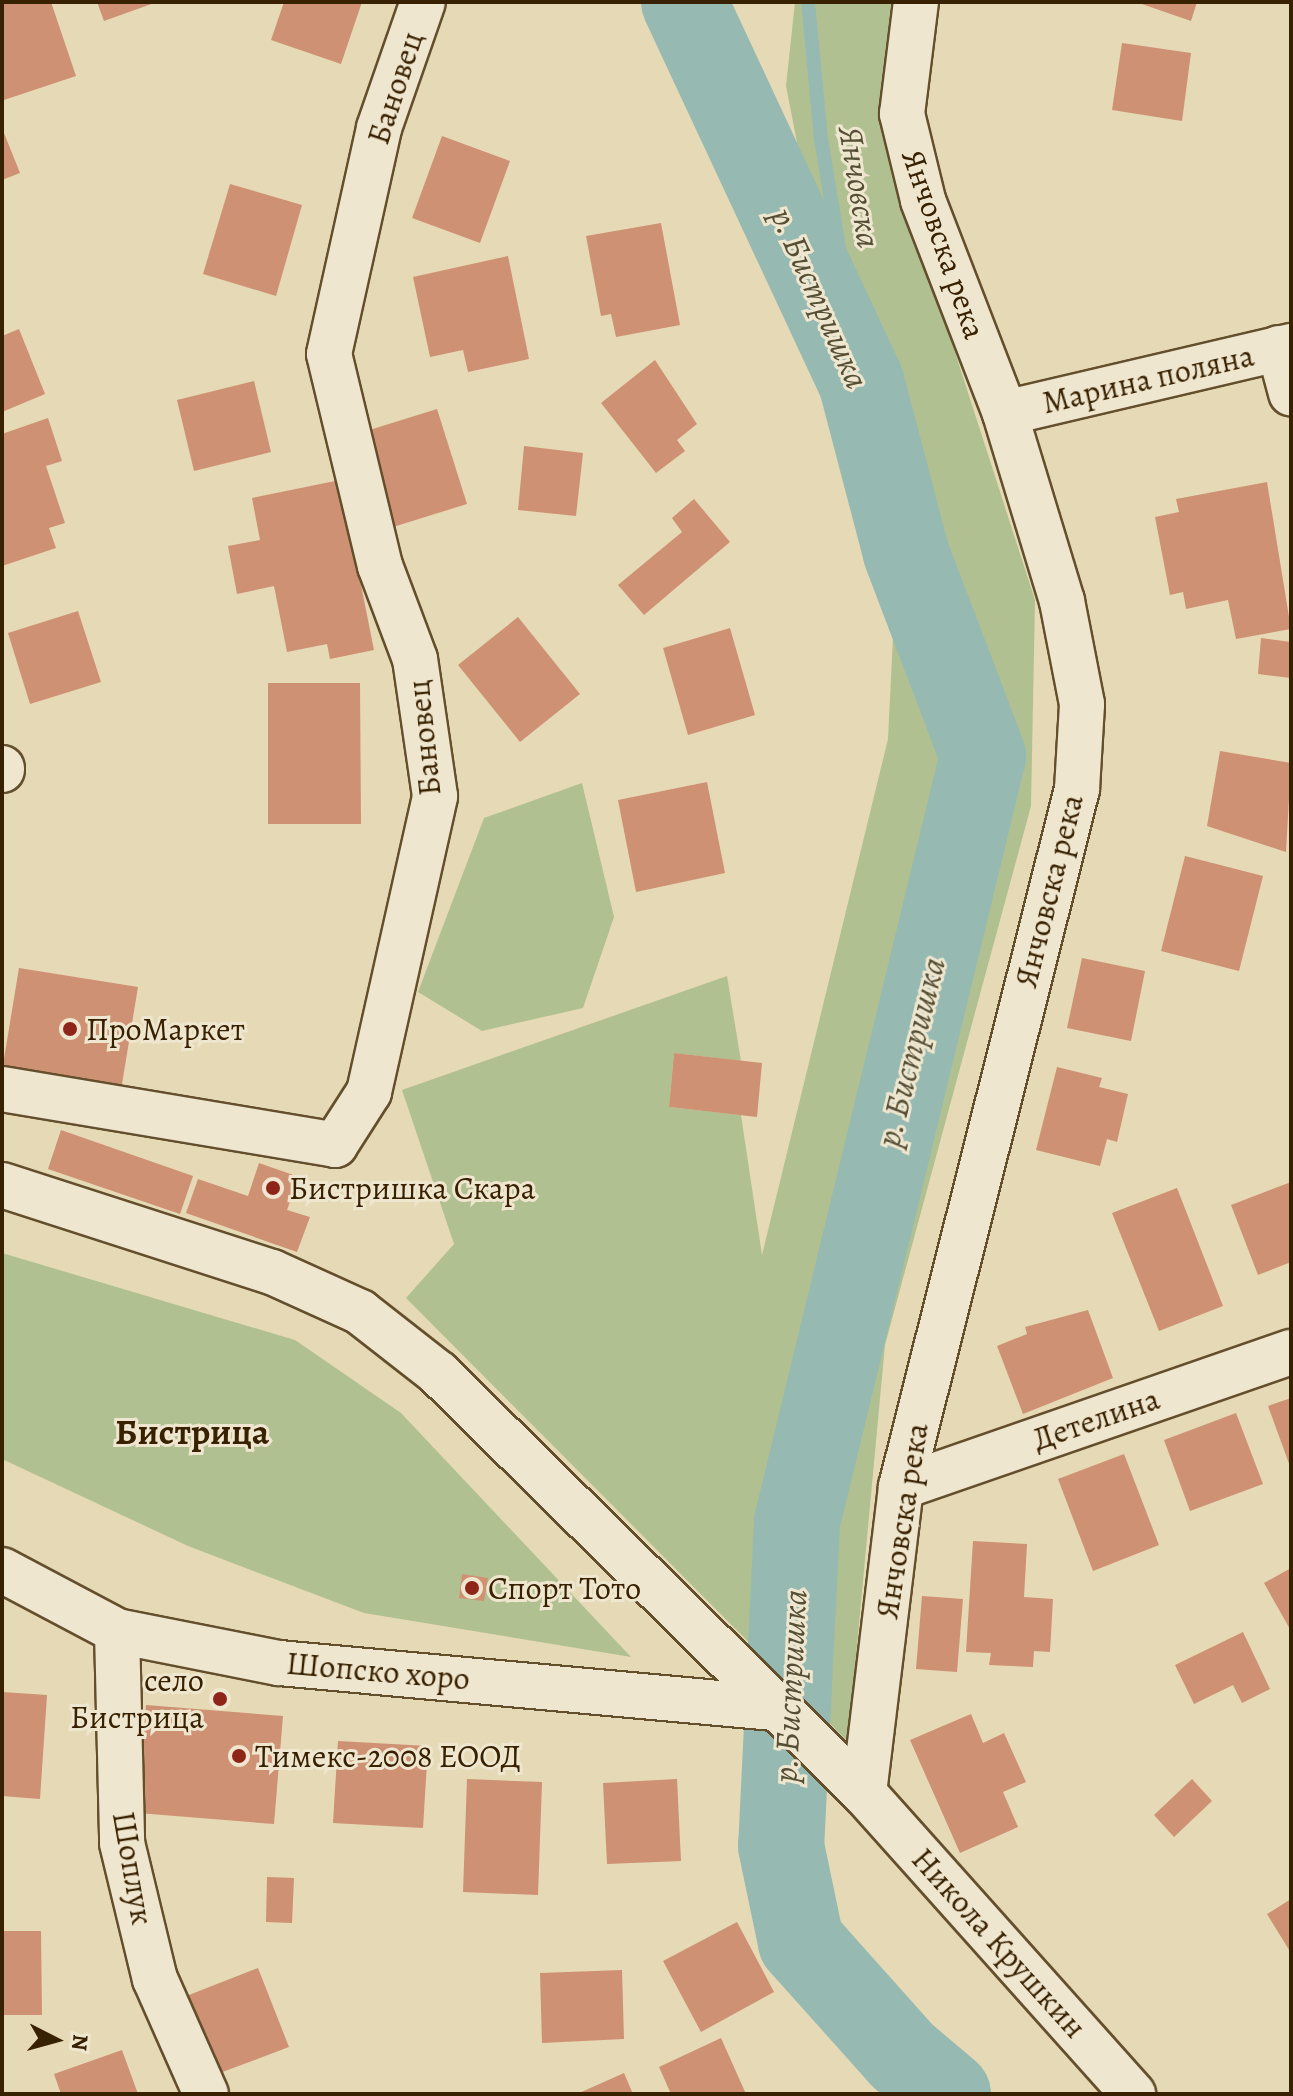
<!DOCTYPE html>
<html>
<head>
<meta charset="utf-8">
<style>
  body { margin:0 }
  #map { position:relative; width:1293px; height:2096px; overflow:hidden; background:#e6d9b5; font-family:Alegreya,serif }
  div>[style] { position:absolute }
  .green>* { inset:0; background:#b1c091 }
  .stream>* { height:14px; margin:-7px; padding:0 7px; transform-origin:7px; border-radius:7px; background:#96bab1 }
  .river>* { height:86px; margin:-43px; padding:0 43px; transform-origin:43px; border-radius:43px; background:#96bab1 }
  .building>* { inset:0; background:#ce9173 }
  .roads { filter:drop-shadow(2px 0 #644f2d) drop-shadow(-2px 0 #644f2d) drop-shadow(0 2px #644f2d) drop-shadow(0 -2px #644f2d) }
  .minor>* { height:44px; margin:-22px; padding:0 22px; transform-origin:22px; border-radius:22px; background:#efe6cf }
  .tertiary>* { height:44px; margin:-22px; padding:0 22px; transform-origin:22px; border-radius:22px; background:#efe6cf }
  .dots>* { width:22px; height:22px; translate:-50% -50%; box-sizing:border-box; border:4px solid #efe6cf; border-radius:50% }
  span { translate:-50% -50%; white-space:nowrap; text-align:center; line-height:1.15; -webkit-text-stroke:6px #efe6cf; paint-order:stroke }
  .street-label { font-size:32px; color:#382100 }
  .poi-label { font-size:32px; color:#382100 }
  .left { translate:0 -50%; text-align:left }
  .right { translate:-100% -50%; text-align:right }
  .water-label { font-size:34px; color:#544f35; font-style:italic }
  .quarter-label { font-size:36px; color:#382100; font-weight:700 }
  .frame { position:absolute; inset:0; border:4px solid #382100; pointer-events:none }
  .north { position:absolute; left:16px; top:2000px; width:80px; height:80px; -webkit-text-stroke:6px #efe6cf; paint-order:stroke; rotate:96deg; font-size:22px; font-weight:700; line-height:32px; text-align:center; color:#382100 }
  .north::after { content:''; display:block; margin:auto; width:28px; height:36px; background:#382100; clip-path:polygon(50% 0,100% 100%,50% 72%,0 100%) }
</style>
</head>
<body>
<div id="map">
  <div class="green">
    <i style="clip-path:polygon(795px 2px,904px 2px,878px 114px,1035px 600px,1031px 806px,885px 1345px,848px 1742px,406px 1298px,454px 1244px,402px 1090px,727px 976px,741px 1061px,674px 1053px,669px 1107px,741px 1115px,762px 1255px,888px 739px,893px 637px,786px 86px)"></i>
    <i style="clip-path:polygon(582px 783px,614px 917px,583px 1008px,482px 1031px,418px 992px,484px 818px)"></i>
    <i style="clip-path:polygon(2px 1253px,295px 1340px,401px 1413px,631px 1657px,364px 1613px,188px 1546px,2px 1459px)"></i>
  </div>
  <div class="stream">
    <i style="left:808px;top:2px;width:138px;rotate:84.6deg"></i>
    <i style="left:821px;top:139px;width:245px;rotate:80.6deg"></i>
  </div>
  <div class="river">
    <i style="left:684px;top:2px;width:418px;rotate:65deg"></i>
    <i style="left:861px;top:381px;width:178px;rotate:75.3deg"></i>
    <i style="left:906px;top:553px;width:217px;rotate:69.2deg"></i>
    <i style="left:983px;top:756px;width:788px;rotate:103.65deg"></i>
    <i style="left:797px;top:1522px;width:324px;rotate:92.8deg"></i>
    <i style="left:781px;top:1846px;width:98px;rotate:78.2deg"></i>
    <i style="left:801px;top:1942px;width:153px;rotate:48.2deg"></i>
    <i style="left:903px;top:2056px;width:59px;rotate:40.2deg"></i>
  </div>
  <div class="building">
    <i style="clip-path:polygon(2px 2px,51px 2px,76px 76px,4px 100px)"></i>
    <i style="clip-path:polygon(97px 2px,157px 2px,104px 21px)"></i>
    <i style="clip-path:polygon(284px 2px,362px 2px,341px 64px,271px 40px)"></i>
    <i style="clip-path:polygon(1136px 2px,1197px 2px,1191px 21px)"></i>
    <i style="clip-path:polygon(1122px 43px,1191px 53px,1182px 121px,1112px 110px)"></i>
    <i style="clip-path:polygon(2px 128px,20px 173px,2px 180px)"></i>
    <i style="clip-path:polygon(442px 136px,510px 161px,480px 243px,412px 218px)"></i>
    <i style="clip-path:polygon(230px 184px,302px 205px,276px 296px,203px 274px)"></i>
    <i style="clip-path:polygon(661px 223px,680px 325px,616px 337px,611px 314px,601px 316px,586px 236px)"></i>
    <i style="clip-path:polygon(508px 256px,529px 359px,468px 372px,463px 350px,430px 357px,413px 277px)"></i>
    <i style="clip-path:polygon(19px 329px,45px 394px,2px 412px,2px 336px)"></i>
    <i style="clip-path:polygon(655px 360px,697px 424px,677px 440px,685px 451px,656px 473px,601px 403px)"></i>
    <i style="clip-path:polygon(254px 381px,271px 452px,194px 471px,177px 400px)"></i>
    <i style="clip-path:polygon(437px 409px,467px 504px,393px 527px,363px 432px)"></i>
    <i style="clip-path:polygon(48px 418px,62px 461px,46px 466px,65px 523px,49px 528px,56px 548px,2px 566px,2px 434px)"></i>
    <i style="clip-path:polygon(524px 446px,583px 453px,576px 516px,518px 510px)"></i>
    <i style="clip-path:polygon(340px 480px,374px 650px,330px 659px,327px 644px,287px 652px,274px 586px,237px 594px,228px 546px,260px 540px,252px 498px)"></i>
    <i style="clip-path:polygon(1267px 482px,1291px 629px,1236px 639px,1228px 600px,1186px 609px,1183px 592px,1170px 595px,1155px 517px,1179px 512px,1176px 499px)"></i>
    <i style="clip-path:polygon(694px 499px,730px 542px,644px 615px,618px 585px,682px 532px,672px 518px)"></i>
    <i style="clip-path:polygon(78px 611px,101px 682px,30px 704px,8px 633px)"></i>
    <i style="clip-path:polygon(518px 617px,580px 694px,520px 742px,458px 665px)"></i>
    <i style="clip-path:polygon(730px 628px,755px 715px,688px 735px,663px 648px)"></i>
    <i style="clip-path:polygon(1261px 638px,1291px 642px,1291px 678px,1258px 674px)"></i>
    <i style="clip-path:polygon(268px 683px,360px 683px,361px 824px,268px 824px)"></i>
    <i style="clip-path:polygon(1220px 751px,1291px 763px,1286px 852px,1207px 826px)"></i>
    <i style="clip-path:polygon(707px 782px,725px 873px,636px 892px,618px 800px)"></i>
    <i style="clip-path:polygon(1185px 856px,1263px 876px,1239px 971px,1161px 951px)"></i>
    <i style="clip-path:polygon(1082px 958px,1145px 971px,1131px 1041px,1067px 1028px)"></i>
    <i style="clip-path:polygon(19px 968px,138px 987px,121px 1090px,2px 1071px)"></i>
    <i style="clip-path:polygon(674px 1053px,762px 1063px,757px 1117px,669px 1107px)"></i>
    <i style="clip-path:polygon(1057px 1067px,1102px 1078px,1099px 1087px,1128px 1094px,1117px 1142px,1107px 1139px,1100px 1166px,1036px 1150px)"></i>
    <i style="clip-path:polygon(61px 1130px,193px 1176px,180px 1214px,48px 1169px)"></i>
    <i style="clip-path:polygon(259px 1163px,299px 1177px,287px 1210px,310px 1217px,297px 1252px,186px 1213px,198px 1179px,248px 1196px)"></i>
    <i style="clip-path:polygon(1291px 1182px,1291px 1262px,1258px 1275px,1231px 1205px)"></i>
    <i style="clip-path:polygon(1177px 1188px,1223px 1306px,1159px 1331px,1112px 1213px)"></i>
    <i style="clip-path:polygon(1088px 1310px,1113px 1378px,1023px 1414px,997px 1346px,1027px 1334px,1025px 1327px)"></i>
    <i style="clip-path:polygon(1291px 1398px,1291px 1469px,1268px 1406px)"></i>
    <i style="clip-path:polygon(1236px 1413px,1263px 1484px,1190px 1511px,1164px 1440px)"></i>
    <i style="clip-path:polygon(1124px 1454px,1159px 1545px,1093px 1571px,1058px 1479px)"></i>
    <i style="clip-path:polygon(973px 1541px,1027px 1544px,1024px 1597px,1053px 1599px,1050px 1652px,1034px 1651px,1033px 1667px,989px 1665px,991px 1653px,966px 1652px)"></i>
    <i style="clip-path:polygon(1291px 1568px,1291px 1631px,1264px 1583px)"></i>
    <i style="clip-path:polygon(462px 1574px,488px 1578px,484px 1601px,459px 1598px)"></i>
    <i style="clip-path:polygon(922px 1596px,963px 1599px,957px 1672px,916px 1669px)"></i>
    <i style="clip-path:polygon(1243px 1632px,1270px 1689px,1242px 1703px,1233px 1685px,1194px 1704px,1175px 1665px)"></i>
    <i style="clip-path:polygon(2px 1692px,47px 1695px,40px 1799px,2px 1796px)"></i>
    <i style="clip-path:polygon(146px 1705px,283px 1716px,274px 1824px,138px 1813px)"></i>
    <i style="clip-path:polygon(971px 1714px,983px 1743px,1004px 1733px,1026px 1782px,1003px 1792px,1018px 1827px,960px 1853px,910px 1740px)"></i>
    <i style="clip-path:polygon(338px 1741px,428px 1746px,423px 1828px,333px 1823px)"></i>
    <i style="clip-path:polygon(467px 1779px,542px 1782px,538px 1895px,463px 1892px)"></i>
    <i style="clip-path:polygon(677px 1779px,681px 1861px,607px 1864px,603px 1783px)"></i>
    <i style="clip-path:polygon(1192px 1779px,1212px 1801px,1174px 1837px,1154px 1815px)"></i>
    <i style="clip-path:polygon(267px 1877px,294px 1878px,292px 1923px,266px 1922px)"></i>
    <i style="clip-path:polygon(1291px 1899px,1291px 1953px,1267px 1914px)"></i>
    <i style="clip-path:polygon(737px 1922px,774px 1992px,701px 2032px,663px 1961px)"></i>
    <i style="clip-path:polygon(2px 1931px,41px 1931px,42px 2015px,2px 2015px)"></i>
    <i style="clip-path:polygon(258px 1968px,289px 2047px,201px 2080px,171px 2002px)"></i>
    <i style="clip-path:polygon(622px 1970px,624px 2039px,542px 2043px,540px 1973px)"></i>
    <i style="clip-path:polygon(721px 2038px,746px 2094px,671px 2094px,659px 2067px)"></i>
    <i style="clip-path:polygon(122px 2050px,138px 2094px,61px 2094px,54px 2074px)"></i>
    <i style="clip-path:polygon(624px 2073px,633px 2094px,577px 2094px)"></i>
  </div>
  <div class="roads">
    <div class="minor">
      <i style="left:1279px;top:348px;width:47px;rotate:75.1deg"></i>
      <i style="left:1005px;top:413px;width:294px;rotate:-13.2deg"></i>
      <i style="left:2px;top:768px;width:2px;rotate:90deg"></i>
      <i style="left:2px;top:1089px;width:338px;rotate:9.5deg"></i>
      <i style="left:335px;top:1145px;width:63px;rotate:-57.3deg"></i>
      <i style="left:369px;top:1092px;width:303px;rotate:-77.4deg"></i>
      <i style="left:435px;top:796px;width:138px;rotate:-98.3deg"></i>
      <i style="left:415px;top:659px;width:99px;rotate:-110.6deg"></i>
      <i style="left:380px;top:566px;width:218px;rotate:-103.5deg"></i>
      <i style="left:329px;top:354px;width:231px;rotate:-77.5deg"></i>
      <i style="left:379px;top:128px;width:133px;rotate:-70.8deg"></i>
      <i style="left:901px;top:1487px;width:413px;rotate:-19.1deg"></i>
      <i style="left:2px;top:1570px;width:130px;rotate:27.9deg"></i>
      <i style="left:117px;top:1631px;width:165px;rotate:11.2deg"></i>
      <i style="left:279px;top:1663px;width:494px;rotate:5.2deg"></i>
      <i style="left:117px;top:1631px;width:212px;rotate:88.6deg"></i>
      <i style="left:122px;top:1843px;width:140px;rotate:76.4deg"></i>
      <i style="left:155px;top:1979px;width:126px;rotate:66.1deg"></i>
      <i style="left:864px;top:1793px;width:308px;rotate:-83.1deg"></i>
      <i style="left:901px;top:1487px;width:720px;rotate:-75.85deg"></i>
      <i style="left:1077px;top:789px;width:85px;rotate:-86.6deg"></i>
      <i style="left:1082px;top:704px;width:105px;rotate:-101deg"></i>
      <i style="left:1062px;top:601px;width:196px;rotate:-106.9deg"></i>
      <i style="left:1005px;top:413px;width:228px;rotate:-111.1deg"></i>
      <i style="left:923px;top:200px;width:89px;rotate:-103.7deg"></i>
      <i style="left:902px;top:114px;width:113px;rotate:-82.9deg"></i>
    </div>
    <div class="tertiary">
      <i style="left:2px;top:1185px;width:284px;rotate:17.9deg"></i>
      <i style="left:272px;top:1272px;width:97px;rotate:24.4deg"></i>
      <i style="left:360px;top:1312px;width:99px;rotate:38deg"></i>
      <i style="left:438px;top:1373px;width:598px;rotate:44.59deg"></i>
      <i style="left:864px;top:1793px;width:404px;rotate:48.2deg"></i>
    </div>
  </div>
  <div class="dots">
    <i style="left:70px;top:1029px;background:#8f2418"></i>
    <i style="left:273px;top:1188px;background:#8f2418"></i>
    <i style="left:472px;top:1588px;background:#8f2418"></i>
    <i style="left:220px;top:1699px;background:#8f2418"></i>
    <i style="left:239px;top:1756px;background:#8f2418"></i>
  </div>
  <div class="street-label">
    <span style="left:395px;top:88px;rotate:-72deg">Бановец</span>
    <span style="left:944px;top:244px;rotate:71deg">Янчовска река</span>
    <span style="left:1148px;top:379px;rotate:-13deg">Марина поляна</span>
    <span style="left:424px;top:738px;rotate:-96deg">Бановец</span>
    <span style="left:1049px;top:891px;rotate:-76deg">Янчовска река</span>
    <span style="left:1096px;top:1419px;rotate:-19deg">Детелина</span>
    <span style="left:902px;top:1521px;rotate:-81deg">Янчовска река</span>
    <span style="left:378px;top:1671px;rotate:5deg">Шопско хоро</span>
    <span style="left:133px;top:1868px;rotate:80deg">Шоплук</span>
    <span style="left:999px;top:1943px;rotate:48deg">Никола Крушкин</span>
  </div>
  <div class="poi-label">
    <span class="left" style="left:86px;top:1029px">ПроМаркет</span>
    <span class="left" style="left:289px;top:1188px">Бистришка Скара</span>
    <span class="left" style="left:488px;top:1588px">Спорт Тото</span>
    <span class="right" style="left:204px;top:1699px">село<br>Бистрица</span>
    <span class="left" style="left:255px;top:1756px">Тимекс-2008 ЕООД</span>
  </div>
  <div class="water-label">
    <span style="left:860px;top:187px;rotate:81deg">Янчовска</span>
    <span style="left:820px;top:298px;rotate:66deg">р. Бистришка</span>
    <span style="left:911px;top:1052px;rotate:-76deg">р. Бистришка</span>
    <span style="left:790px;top:1686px;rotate:-87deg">р. Бистришка</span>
  </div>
  <div class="quarter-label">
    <span style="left:192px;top:1432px">Бистрица</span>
  </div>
  <div class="frame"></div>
  <div class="north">N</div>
</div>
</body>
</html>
